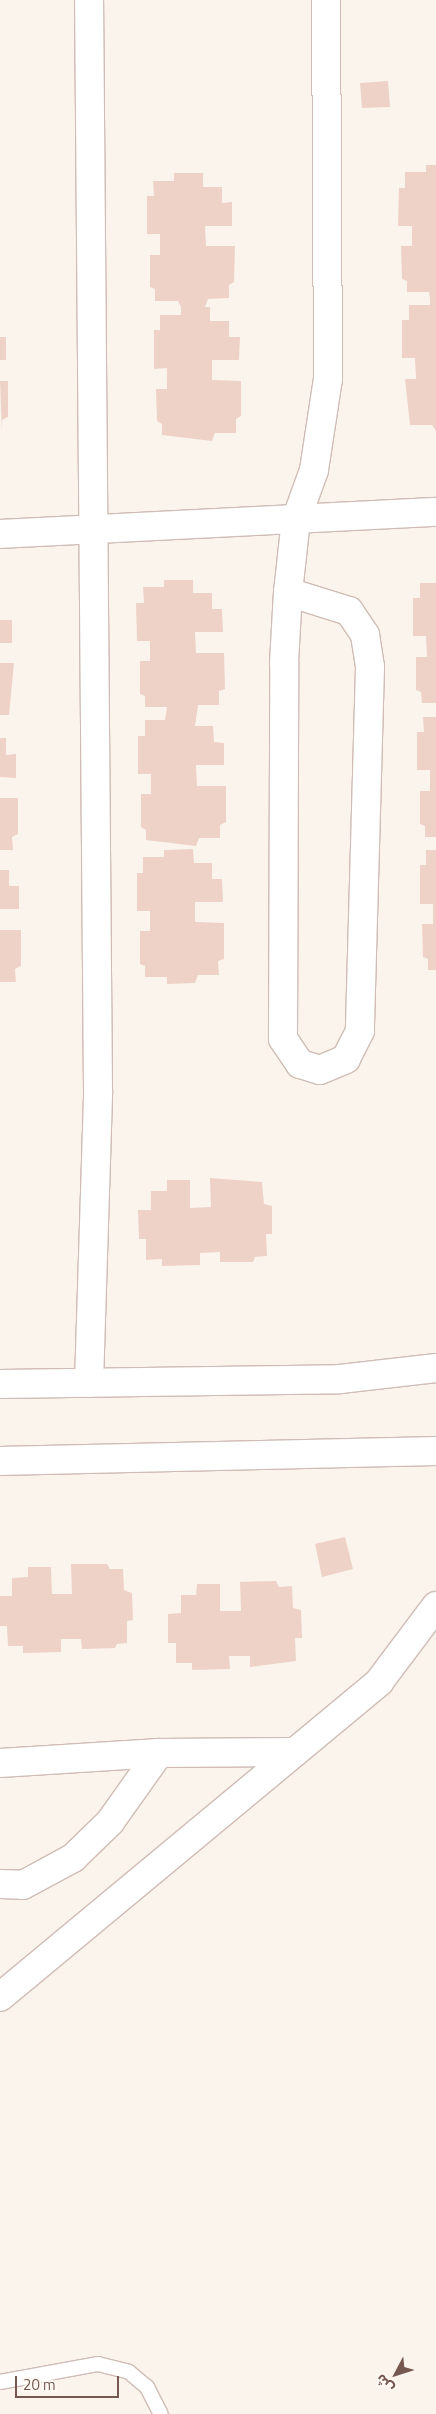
<!DOCTYPE html>
<html>
<head>
<meta charset="utf-8">
<style>
  body { margin:0 }
  #map { position:relative; width:436px; height:2414px; overflow:hidden; background:#fbf4ed; font-family:"Titillium Web","Noto Sans Arabic",sans-serif }
  div>[style] { position:absolute }
  .building>* { inset:0; background:#eed2c7 }
  .roads { filter:drop-shadow(1px 0 #cfbdb5) drop-shadow(-1px 0 #cfbdb5) drop-shadow(0 1px #cfbdb5) drop-shadow(0 -1px #cfbdb5) }
  .lane>* { height:14px; margin:-7px; padding:0 7px; transform-origin:7px; border-radius:7px; background:#fff }
  .street>* { height:28px; margin:-14px; padding:0 14px; transform-origin:14px; border-radius:14px; background:#fff }
  .secondary>* { height:28px; margin:-14px; padding:0 14px; transform-origin:14px; border-radius:14px; background:#fff }
  span { translate:-50% -50%; white-space:nowrap; text-align:center; line-height:1.15; -webkit-text-stroke:4px #fef8f3; paint-order:stroke }
  .north { position:absolute; left:371px; top:2349px; width:50px; height:50px; -webkit-text-stroke:4px #fef8f3; paint-order:stroke; rotate:230deg; font-size:14px; font-weight:700; line-height:20px; text-align:center; color:#755951 }
  .north::after { content:''; display:block; margin:auto; width:18px; height:22px; background:#755951; clip-path:polygon(50% 0,100% 100%,50% 72%,0 100%) }
  .scale { position:absolute; left:15px; top:2376px; width:104px; height:22px; box-sizing:border-box; border:2px solid #755951; border-top:0; padding-left:6px; font-size:15px; line-height:18px; white-space:nowrap; color:#755951; -webkit-text-stroke:4px #fef8f3; paint-order:stroke }
</style>
</head>
<body>
<div id="map">
  <div class="building">
    <i style="clip-path:polygon(388px 81px,390px 107px,362px 108px,360px 83px)"></i>
    <i style="clip-path:polygon(426px 165px,436px 165px,436px 431px,432px 425px,410px 425px,405px 379px,416px 379px,415px 358px,402px 358px,402px 320px,409px 320px,409px 305px,430px 305px,430px 299px,429px 292px,407px 292px,407px 281px,402px 279px,401px 246px,412px 246px,412px 226px,398px 226px,399px 188px,405px 188px,405px 172px,426px 172px)"></i>
    <i style="clip-path:polygon(174px 173px,203px 173px,203px 187px,222px 187px,222px 203px,232px 202px,232px 226px,205px 226px,206px 246px,235px 246px,234px 282px,229px 285px,229px 298px,208px 299px,205px 307px,210px 307px,210px 321px,229px 321px,229px 337px,240px 337px,239px 360px,212px 360px,212px 380px,241px 381px,241px 416px,236px 419px,236px 433px,215px 433px,212px 441px,162px 435px,162px 424px,157px 421px,156px 389px,167px 389px,167px 368px,154px 369px,154px 330px,160px 330px,160px 315px,181px 315px,181px 307px,178px 301px,155px 301px,155px 289px,150px 287px,150px 255px,160px 255px,160px 234px,147px 234px,147px 196px,154px 196px,153px 181px,174px 181px)"></i>
    <i style="clip-path:polygon(0 337px,6px 337px,6px 360px,0 360px)"></i>
    <i style="clip-path:polygon(0 381px,8px 381px,8px 417px,2px 420px,2px 433px)"></i>
    <i style="clip-path:polygon(164px 580px,193px 580px,193px 593px,212px 593px,212px 609px,222px 609px,223px 632px,195px 632px,196px 653px,224px 653px,225px 689px,219px 691px,219px 705px,198px 705px,195px 726px,213px 726px,214px 742px,224px 743px,224px 765px,196px 765px,197px 786px,226px 786px,226px 822px,220px 825px,220px 838px,199px 838px,196px 846px,146px 840px,146px 830px,141px 827px,141px 794px,151px 794px,151px 774px,138px 774px,138px 736px,145px 736px,145px 720px,165px 720px,167px 707px,145px 707px,145px 696px,140px 694px,140px 661px,150px 661px,150px 641px,137px 641px,136px 603px,144px 603px,143px 587px,164px 587px)"></i>
    <i style="clip-path:polygon(420px 583px,436px 583px,436px 703px,422px 703px,421px 692px,416px 690px,416px 657px,427px 657px,426px 636px,413px 636px,413px 598px,420px 598px)"></i>
    <i style="clip-path:polygon(0 620px,12px 620px,12px 643px,0 643px)"></i>
    <i style="clip-path:polygon(0 663px,14px 663px,9px 715px,0 715px)"></i>
    <i style="clip-path:polygon(423px 717px,436px 717px,436px 837px,425px 837px,425px 826px,420px 824px,420px 791px,430px 791px,430px 770px,417px 770px,417px 732px,424px 732px)"></i>
    <i style="clip-path:polygon(0 738px,6px 738px,6px 755px,16px 754px,16px 778px,0 777px)"></i>
    <i style="clip-path:polygon(0 798px,18px 798px,18px 834px,12px 837px,13px 850px,0 850px)"></i>
    <i style="clip-path:polygon(193px 849px,194px 863px,212px 863px,212px 879px,222px 879px,223px 902px,195px 902px,195px 922px,224px 923px,224px 959px,218px 961px,219px 975px,198px 975px,195px 983px,167px 984px,167px 977px,145px 977px,145px 966px,140px 964px,140px 931px,150px 931px,150px 911px,137px 911px,137px 873px,143px 873px,143px 857px,164px 857px,164px 850px)"></i>
    <i style="clip-path:polygon(426px 850px,436px 850px,436px 970px,428px 970px,428px 959px,423px 957px,422px 924px,433px 924px,433px 904px,420px 904px,420px 865px,426px 865px)"></i>
    <i style="clip-path:polygon(0 870px,9px 870px,9px 886px,19px 886px,19px 909px,0 909px)"></i>
    <i style="clip-path:polygon(0 930px,21px 930px,21px 966px,15px 969px,16px 982px,0 982px)"></i>
    <i style="clip-path:polygon(210px 1178px,262px 1182px,264px 1204px,272px 1206px,272px 1234px,266px 1234px,267px 1256px,255px 1257px,253px 1262px,220px 1262px,220px 1252px,200px 1253px,200px 1265px,162px 1266px,162px 1259px,146px 1260px,146px 1239px,139px 1239px,138px 1210px,151px 1210px,151px 1191px,167px 1191px,167px 1180px,190px 1180px,190px 1208px,211px 1207px)"></i>
    <i style="clip-path:polygon(345px 1537px,353px 1569px,322px 1577px,315px 1544px)"></i>
    <i style="clip-path:polygon(71px 1564px,107px 1564px,110px 1569px,123px 1569px,124px 1590px,132px 1593px,133px 1620px,127px 1621px,127px 1643px,117px 1644px,115px 1648px,82px 1649px,81px 1639px,61px 1639px,61px 1652px,23px 1653px,23px 1646px,8px 1646px,7px 1626px,0 1626px,0 1596px,12px 1596px,12px 1578px,28px 1577px,28px 1567px,51px 1567px,52px 1594px,72px 1594px)"></i>
    <i style="clip-path:polygon(276px 1581px,279px 1587px,292px 1586px,293px 1608px,301px 1610px,302px 1638px,295px 1638px,296px 1661px,250px 1667px,250px 1656px,229px 1656px,230px 1669px,192px 1670px,192px 1663px,176px 1663px,176px 1643px,168px 1643px,168px 1614px,181px 1613px,181px 1595px,196px 1595px,197px 1584px,220px 1584px,220px 1611px,241px 1611px,240px 1582px)"></i>
  </div>
  <div class="roads">
    <div class="lane">
      <i style="left:0;top:2382px;width:100px;rotate:-10.4deg"></i>
      <i style="left:98px;top:2364px;width:32px;rotate:14deg"></i>
      <i style="left:129px;top:2372px;width:23px;rotate:40deg"></i>
      <i style="left:147px;top:2387px;width:30px;rotate:63deg"></i>
    </div>
    <div class="street">
      <i style="left:0;top:534px;width:437px;rotate:-2.9deg"></i>
      <i style="left:288px;top:592px;width:64px;rotate:17.3deg"></i>
      <i style="left:349px;top:611px;width:29px;rotate:56deg"></i>
      <i style="left:365px;top:635px;width:32px;rotate:81deg"></i>
      <i style="left:370px;top:667px;width:364px;rotate:91.6deg"></i>
      <i style="left:360px;top:1031px;width:31px;rotate:117deg"></i>
      <i style="left:346px;top:1059px;width:28px;rotate:157deg"></i>
      <i style="left:320px;top:1070px;width:21px;rotate:-163deg"></i>
      <i style="left:300px;top:1064px;width:30px;rotate:-124deg"></i>
      <i style="left:283px;top:1039px;width:376px;rotate:-89.8deg"></i>
      <i style="left:284px;top:663px;width:71px;rotate:-86.8deg"></i>
      <i style="left:288px;top:592px;width:72px;rotate:-83.7deg"></i>
      <i style="left:296px;top:520px;width:53px;rotate:-70.2deg"></i>
      <i style="left:314px;top:470px;width:92px;rotate:-81.3deg"></i>
      <i style="left:328px;top:379px;width:379px;rotate:-90.3deg"></i>
      <i style="left:89px;top:1383px;width:292px;rotate:-88.2deg"></i>
      <i style="left:98px;top:1091px;width:1091px;rotate:-90.47deg"></i>
      <i style="left:0;top:1763px;width:159px;rotate:-3.6deg"></i>
      <i style="left:159px;top:1753px;width:135px;rotate:-0.4deg"></i>
      <i style="left:0;top:1884px;width:23px;rotate:2deg"></i>
      <i style="left:23px;top:1885px;width:57px;rotate:-28.4deg"></i>
      <i style="left:73px;top:1858px;width:52px;rotate:-44.2deg"></i>
      <i style="left:110px;top:1822px;width:85px;rotate:-54.6deg"></i>
      <i style="left:0;top:1997px;width:493px;rotate:-39.7deg"></i>
      <i style="left:379px;top:1682px;width:95px;rotate:-53.1deg"></i>
    </div>
    <div class="secondary">
      <i style="left:0;top:1384px;width:340px;rotate:-0.8deg"></i>
      <i style="left:340px;top:1379px;width:97px;rotate:-6.5deg"></i>
      <i style="left:0;top:1461px;width:436px;rotate:-1.3deg"></i>
    </div>
  </div>
  <div class="north">ش</div>
  <div class="scale">20 m</div>
</div>
</body>
</html>
